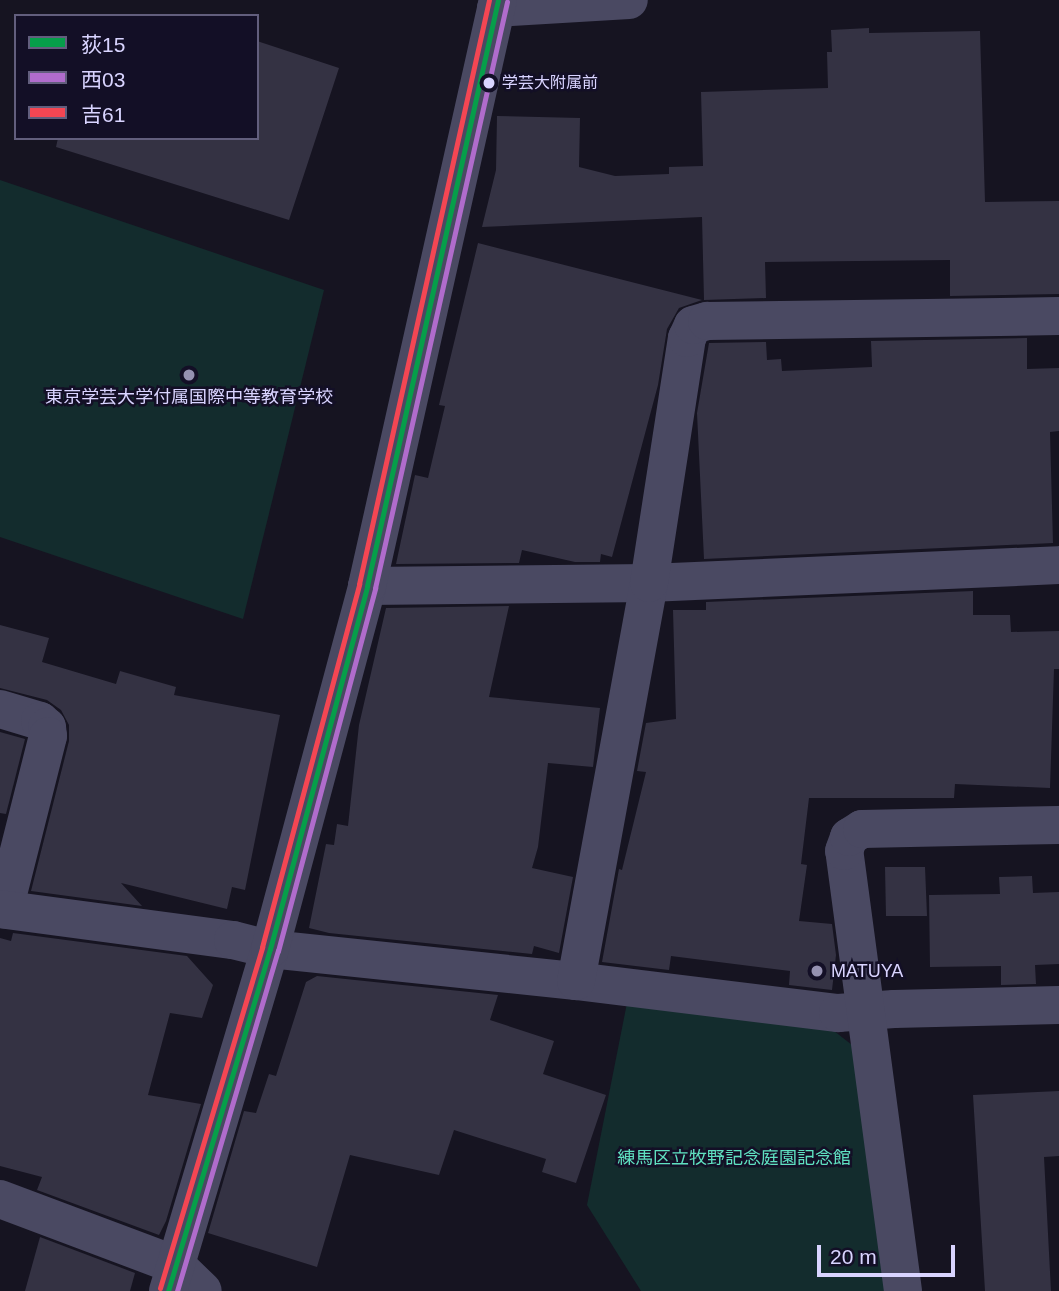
<!DOCTYPE html>
<html>
<head>
<meta charset="utf-8">
<style>
  body { margin:0 }
  #map { position:relative; width:1059px; height:1291px; overflow:hidden; background:#161421; font-family:Arial,"Noto Sans JP",sans-serif }
  div>[style] { position:absolute }
  .green>* { inset:0; background:#132c2d }
  .building>* { inset:0; background:#343243 }
  .minor>* { height:38px; margin:-19px; padding:0 19px; transform-origin:19px; border-radius:19px; background:#4a4962 }
  .bus-1>* { height:5px; margin:-2.5px; padding:0 2.5px; transform-origin:2.5px; border-radius:2.5px; background:#069e4a }
  .bus-2>* { height:5px; margin:-2.5px; padding:0 2.5px; transform-origin:2.5px; border-radius:2.5px; background:#b06ccc }
  .bus-3>* { height:5px; margin:-2.5px; padding:0 2.5px; transform-origin:2.5px; border-radius:2.5px; background:#f44653 }
  .dots>* { width:19px; height:19px; translate:-50% -50%; box-sizing:border-box; border:4px solid #130f26; border-radius:50% }
  span { translate:-50% -50%; white-space:nowrap; text-align:center; line-height:1.15; -webkit-text-stroke:5px #130f26; paint-order:stroke }
  .bus-label { font-size:16px; color:#d9d4ff }
  .left { translate:0 -50%; text-align:left }
  .poi-label { font-size:18px; color:#d9d4ff }
  .park-label { font-size:18px; color:#5fe0c0 }
  .legend { position:absolute; left:14px; top:14px; width:245px; height:126px; box-sizing:border-box; background:#130f26; border:2px solid #625e7d; margin:0; padding:9px 12px; list-style:none; font-size:21px; color:#d9d4ff }
  .legend li { display:flex; align-items:center; gap:14px; height:35px }
  .legend b { width:35px; border:2px solid #625e7d }
  .scale { position:absolute; left:817px; top:1245px; width:138px; height:32px; box-sizing:border-box; border:4px solid #d9d4ff; border-top:0; padding-left:9px; font-size:21px; line-height:24px; white-space:nowrap; color:#d9d4ff; -webkit-text-stroke:5px #130f26; paint-order:stroke }
</style>
</head>
<body>
<div id="map">
  <div class="green">
    <i style="clip-path:polygon(0 180px,324px 290px,243px 619px,0 537px)"></i>
    <i style="clip-path:polygon(627px 1003px,829px 1027px,852px 1045px,887px 1291px,641px 1291px,587px 1205px)"></i>
  </div>
  <div class="building">
    <i style="clip-path:polygon(869px 28px,869px 33px,980px 31px,985px 202px,1059px 201px,1059px 294px,950px 296px,950px 260px,765px 262px,766px 298px,704px 300px,702px 217px,482px 227px,496px 170px,497px 116px,580px 118px,579px 167px,615px 176px,669px 174px,669px 167px,703px 166px,701px 92px,828px 88px,827px 52px,832px 52px,831px 30px)"></i>
    <i style="clip-path:polygon(257px 41px,339px 68px,289px 220px,56px 147px,58px 138px,257px 138px)"></i>
    <i style="clip-path:polygon(478px 243px,702px 300px,679px 308px,667px 329px,658px 385px,612px 557px,601px 554px,600px 562px,575px 562px,522px 550px,519px 563px,396px 564px,415px 475px,428px 478px,445px 406px,439px 405px)"></i>
    <i style="clip-path:polygon(1027px 338px,1027px 369px,1059px 368px,1059px 431px,1050px 432px,1053px 543px,704px 559px,697px 413px,709px 343px,766px 342px,767px 360px,781px 359px,782px 371px,872px 367px,871px 341px)"></i>
    <i style="clip-path:polygon(973px 591px,973px 615px,1010px 615px,1011px 632px,1059px 631px,1059px 669px,1054px 669px,1050px 788px,955px 784px,954px 798px,809px 798px,801px 864px,807px 865px,799px 921px,832px 924px,836px 955px,832px 990px,789px 985px,790px 971px,671px 956px,669px 970px,602px 962px,619px 869px,622px 870px,646px 772px,637px 771px,646px 723px,676px 719px,673px 610px,706px 610px,706px 602px)"></i>
    <i style="clip-path:polygon(509px 606px,489px 697px,600px 708px,593px 767px,548px 763px,538px 847px,532px 868px,573px 877px,559px 953px,534px 946px,532px 954px,329px 933px,309px 928px,326px 844px,334px 845px,337px 824px,348px 826px,359px 725px,386px 608px)"></i>
    <i style="clip-path:polygon(0 625px,49px 638px,42px 662px,116px 684px,120px 671px,176px 687px,174px 695px,280px 715px,245px 890px,232px 887px,227px 909px,121px 883px,142px 906px,31px 891px,69px 741px,69px 725px,61px 710px,47px 700px,0 688px)"></i>
    <i style="clip-path:polygon(0 732px,25px 739px,6px 814px,0 813px)"></i>
    <i style="clip-path:polygon(885px 867px,925px 867px,927px 916px,886px 916px)"></i>
    <i style="clip-path:polygon(1032px 876px,1033px 893px,1059px 892px,1059px 964px,1035px 965px,1036px 984px,1001px 985px,1001px 966px,930px 967px,929px 895px,1000px 894px,999px 877px)"></i>
    <i style="clip-path:polygon(13px 933px,187px 956px,213px 985px,202px 1018px,170px 1013px,148px 1095px,201px 1104px,166px 1221px,159px 1235px,37px 1190px,42px 1177px,0 1166px,0 938px,11px 941px)"></i>
    <i style="clip-path:polygon(317px 976px,498px 995px,490px 1020px,554px 1041px,543px 1074px,606px 1095px,576px 1183px,542px 1172px,546px 1159px,454px 1130px,439px 1175px,350px 1155px,317px 1267px,208px 1233px,244px 1111px,256px 1113px,269px 1074px,276px 1076px,306px 982px)"></i>
    <i style="clip-path:polygon(1059px 1091px,1059px 1156px,1044px 1157px,1051px 1291px,985px 1291px,973px 1095px)"></i>
    <i style="clip-path:polygon(40px 1237px,135px 1273px,130px 1291px,25px 1291px)"></i>
  </div>
  <div class="minor">
    <i style="left:496px;top:8px;width:133px;rotate:-3.4deg"></i>
    <i style="left:367px;top:586px;width:282px;rotate:-0.6deg"></i>
    <i style="left:649px;top:583px;width:410px;rotate:-2.5deg"></i>
    <i style="left:0;top:709px;width:42px;rotate:16.7deg"></i>
    <i style="left:40px;top:721px;width:9px;rotate:41deg"></i>
    <i style="left:47px;top:727px;width:9px;rotate:84deg"></i>
    <i style="left:48px;top:736px;width:179px;rotate:104.2deg"></i>
    <i style="left:0;top:909px;width:235px;rotate:7.6deg"></i>
    <i style="left:233px;top:940px;width:38px;rotate:14deg"></i>
    <i style="left:270px;top:949px;width:308px;rotate:6deg"></i>
    <i style="left:576px;top:981px;width:264px;rotate:7deg"></i>
    <i style="left:838px;top:1013px;width:56px;rotate:-4.1deg"></i>
    <i style="left:894px;top:1009px;width:165px;rotate:-1.4deg"></i>
    <i style="left:576px;top:981px;width:405px;rotate:-79.6deg"></i>
    <i style="left:649px;top:583px;width:248px;rotate:-81.2deg"></i>
    <i style="left:687px;top:338px;width:14px;rotate:-65deg"></i>
    <i style="left:693px;top:325px;width:15px;rotate:-16deg"></i>
    <i style="left:707px;top:321px;width:352px;rotate:-0.8deg"></i>
    <i style="left:0;top:1199px;width:188px;rotate:20.6deg"></i>
    <i style="left:176px;top:1265px;width:37px;rotate:44deg"></i>
    <i style="left:168px;top:1291px;width:357px;rotate:-73.4deg"></i>
    <i style="left:270px;top:949px;width:376px;rotate:-75deg"></i>
    <i style="left:367px;top:586px;width:600px;rotate:-77.4deg"></i>
    <i style="left:903px;top:1291px;width:444px;rotate:-97.6deg"></i>
    <i style="left:844px;top:851px;width:15px;rotate:-70deg"></i>
    <i style="left:849px;top:837px;width:15px;rotate:-32deg"></i>
    <i style="left:862px;top:829px;width:197px;rotate:-1.2deg"></i>
  </div>
  <div class="bus-1">
    <i style="left:168px;top:1291px;width:357px;rotate:-73.4deg"></i>
    <i style="left:270px;top:949px;width:376px;rotate:-75deg"></i>
    <i style="left:367px;top:586px;width:600px;rotate:-77.4deg"></i>
  </div>
  <div class="bus-2">
    <i style="left:177px;top:1291px;width:355px;rotate:-73.5deg"></i>
    <i style="left:278px;top:951px;width:376px;rotate:-75deg"></i>
    <i style="left:375px;top:588px;width:601px;rotate:-77.31deg"></i>
  </div>
  <div class="bus-3">
    <i style="left:160px;top:1288px;width:356px;rotate:-73.3deg"></i>
    <i style="left:262px;top:947px;width:376px;rotate:-75deg"></i>
    <i style="left:359px;top:584px;width:598px;rotate:-77.45deg"></i>
  </div>
  <div class="dots">
    <i style="left:489px;top:83px;background:#d9d4ff"></i>
    <i style="left:189px;top:375px;background:#9591b1"></i>
    <i style="left:817px;top:971px;background:#9591b1"></i>
  </div>
  <div class="bus-label">
    <span class="left" style="left:502px;top:83px">学芸大附属前</span>
  </div>
  <div class="poi-label">
    <span style="left:189px;top:397px">東京学芸大学付属国際中等教育学校</span>
    <span class="left" style="left:831px;top:971px">MATUYA</span>
  </div>
  <div class="park-label">
    <span style="left:734px;top:1158px">練馬区立牧野記念庭園記念館</span>
  </div>
  <ul class="legend">
  <li><b style="height:9px;background:#069e4a"></b>荻15</li>
  <li><b style="height:9px;background:#b06ccc"></b>西03</li>
  <li><b style="height:9px;background:#f44653"></b>吉61</li>
  </ul>
  <div class="scale">20 m</div>
</div>
</body>
</html>
